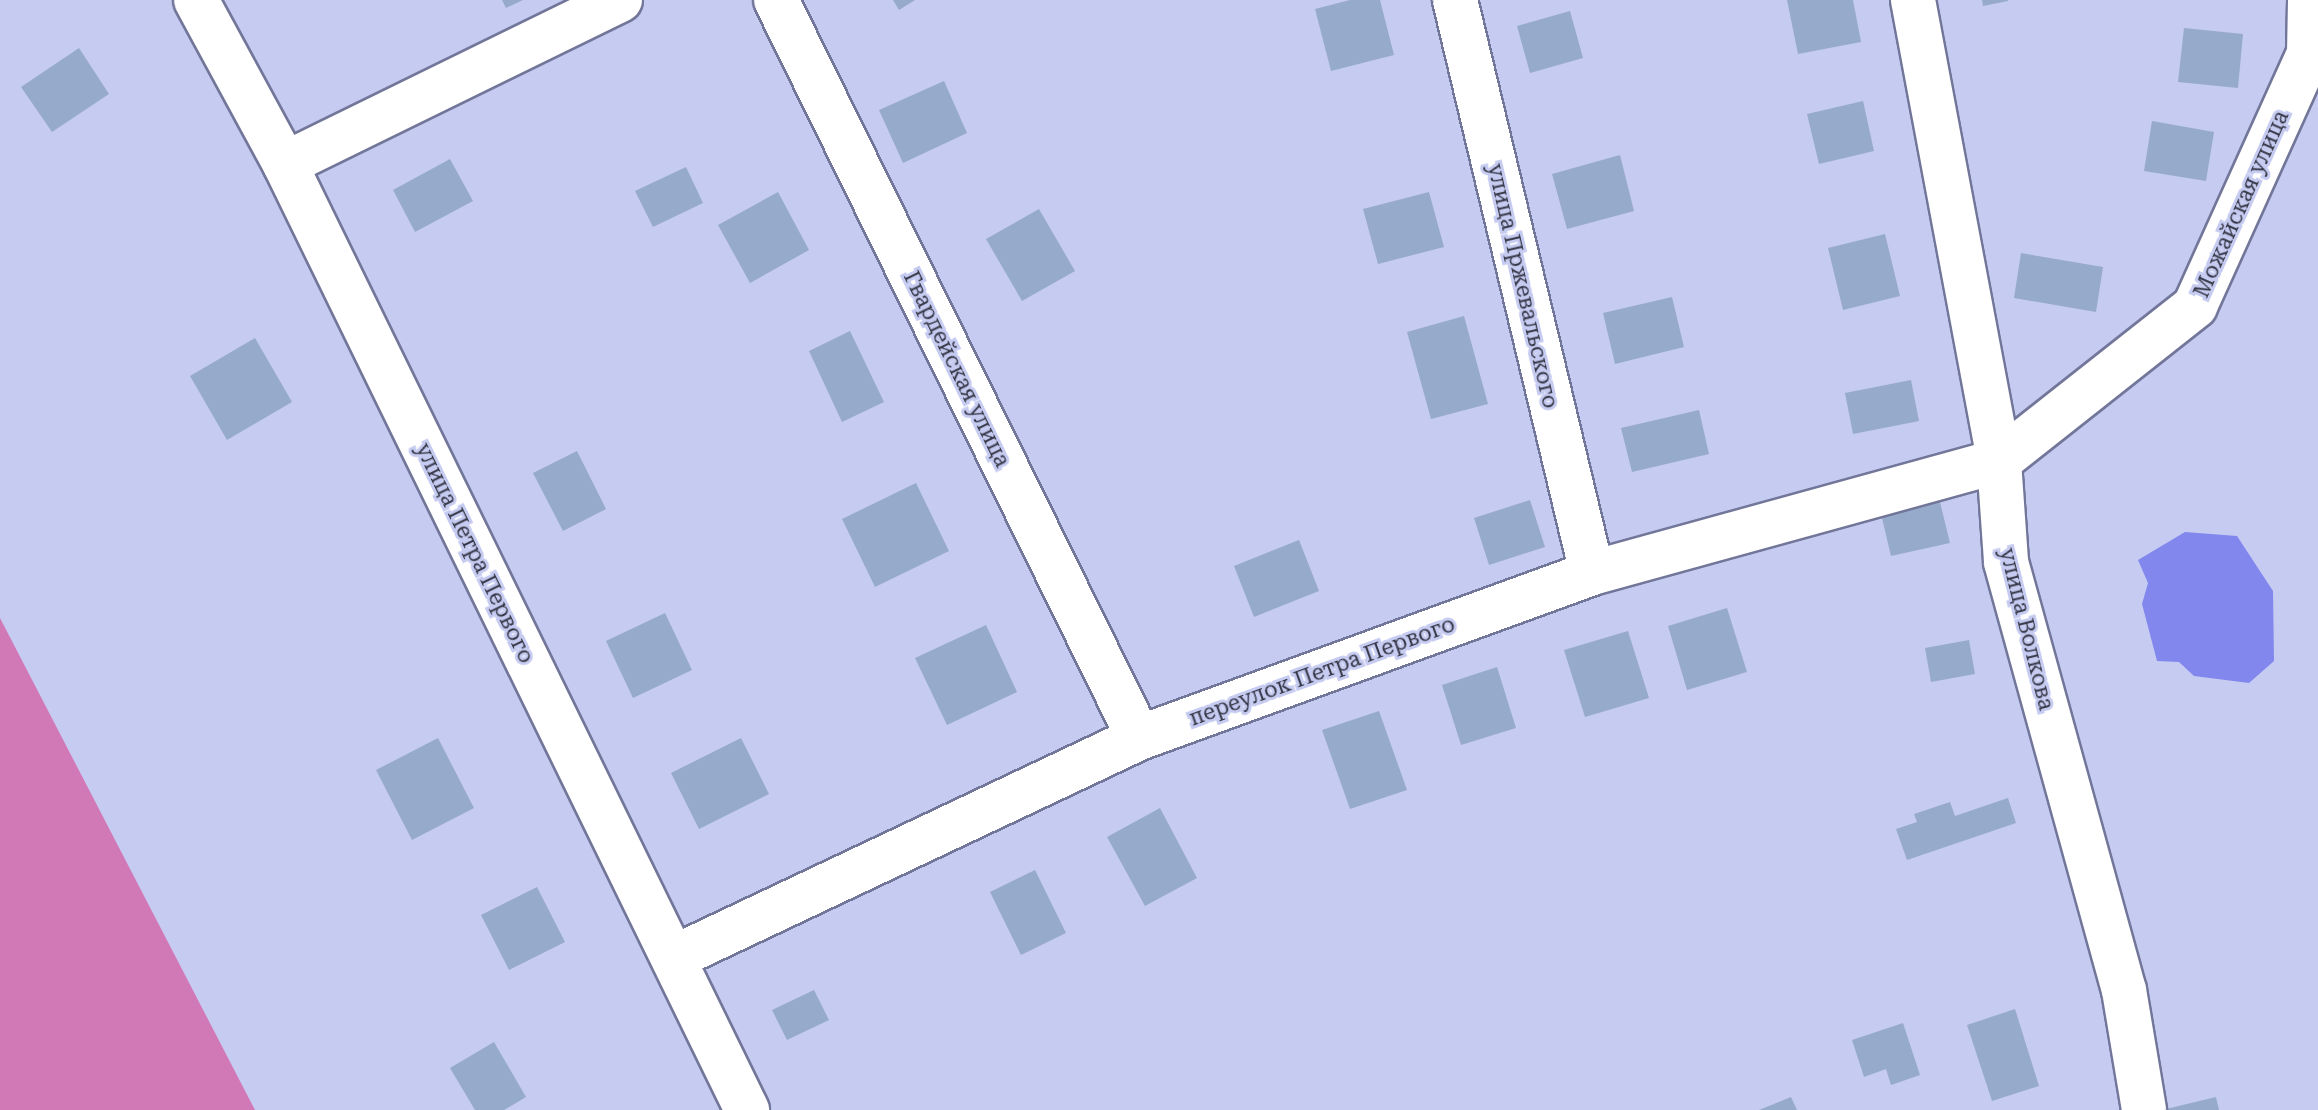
<!DOCTYPE html>
<html>
<head>
<meta charset="utf-8">
<style>
  body { margin:0 }
  #map { position:relative; width:2318px; height:1110px; overflow:hidden; background:#c6cbf1; font-family:"Roboto Serif",serif }
  div>[style] { position:absolute }
  .green>* { inset:0; background:#d179b7 }
  .water>* { inset:0; background:#8287ee }
  .building>* { inset:0; background:#96aacb }
  .roads { filter:drop-shadow(2px 0 #727699) drop-shadow(-2px 0 #727699) drop-shadow(0 2px #727699) drop-shadow(0 -2px #727699) }
  .minor>* { height:44px; margin:-22px; padding:0 22px; transform-origin:22px; border-radius:22px; background:#fff }
  span { translate:-50% -50%; white-space:nowrap; text-align:center; line-height:1.15; -webkit-text-stroke:6px #c6cbf1; paint-order:stroke }
  .street-label { font-size:22px; color:#343645 }
</style>
</head>
<body>
<div id="map">
  <div class="green">
    <i style="clip-path:polygon(0 618px,255px 1110px,0 1110px)"></i>
  </div>
  <div class="water">
    <i style="clip-path:polygon(2185px 532px,2237px 536px,2273px 591px,2274px 661px,2249px 683px,2194px 676px,2179px 662px,2157px 661px,2142px 604px,2148px 583px,2138px 560px)"></i>
  </div>
  <div class="building">
    <i style="clip-path:polygon(502px 0,523px 0,506px 8px)"></i>
    <i style="clip-path:polygon(893px 0,915px 0,899px 10px)"></i>
    <i style="clip-path:polygon(1350px 0,1380px 0,1394px 55px,1331px 71px,1315px 9px)"></i>
    <i style="clip-path:polygon(1787px 0,1853px 0,1861px 42px,1798px 54px)"></i>
    <i style="clip-path:polygon(1982px 0,2008px 0,2008px 1px,1983px 6px)"></i>
    <i style="clip-path:polygon(1570px 11px,1583px 58px,1530px 73px,1517px 26px)"></i>
    <i style="clip-path:polygon(2184px 28px,2243px 34px,2238px 88px,2178px 82px)"></i>
    <i style="clip-path:polygon(79px 48px,109px 94px,52px 132px,21px 87px)"></i>
    <i style="clip-path:polygon(944px 81px,967px 133px,903px 163px,879px 110px)"></i>
    <i style="clip-path:polygon(1863px 101px,1874px 151px,1819px 164px,1807px 114px)"></i>
    <i style="clip-path:polygon(2152px 121px,2214px 132px,2206px 181px,2144px 171px)"></i>
    <i style="clip-path:polygon(1620px 155px,1634px 211px,1567px 229px,1552px 174px)"></i>
    <i style="clip-path:polygon(450px 159px,473px 201px,415px 232px,393px 190px)"></i>
    <i style="clip-path:polygon(686px 167px,703px 203px,653px 227px,635px 191px)"></i>
    <i style="clip-path:polygon(778px 192px,809px 250px,750px 283px,718px 225px)"></i>
    <i style="clip-path:polygon(1429px 192px,1444px 247px,1378px 264px,1363px 209px)"></i>
    <i style="clip-path:polygon(1039px 209px,1075px 271px,1022px 301px,986px 239px)"></i>
    <i style="clip-path:polygon(1885px 234px,1900px 296px,1843px 310px,1828px 248px)"></i>
    <i style="clip-path:polygon(2021px 253px,2103px 267px,2096px 312px,2014px 298px)"></i>
    <i style="clip-path:polygon(1672px 297px,1684px 347px,1615px 364px,1603px 313px)"></i>
    <i style="clip-path:polygon(1464px 316px,1488px 404px,1431px 419px,1407px 332px)"></i>
    <i style="clip-path:polygon(850px 331px,884px 402px,842px 422px,809px 351px)"></i>
    <i style="clip-path:polygon(255px 338px,292px 402px,227px 440px,190px 376px)"></i>
    <i style="clip-path:polygon(1911px 380px,1919px 421px,1853px 434px,1845px 393px)"></i>
    <i style="clip-path:polygon(1699px 410px,1709px 454px,1632px 472px,1621px 428px)"></i>
    <i style="clip-path:polygon(577px 451px,606px 509px,563px 531px,533px 473px)"></i>
    <i style="clip-path:polygon(916px 483px,949px 551px,875px 587px,842px 519px)"></i>
    <i style="clip-path:polygon(1530px 500px,1545px 547px,1489px 565px,1474px 518px)"></i>
    <i style="clip-path:polygon(1940px 502px,1950px 543px,1891px 556px,1881px 514px)"></i>
    <i style="clip-path:polygon(1299px 540px,1319px 591px,1254px 617px,1234px 566px)"></i>
    <i style="clip-path:polygon(1727px 608px,1747px 672px,1687px 690px,1668px 626px)"></i>
    <i style="clip-path:polygon(665px 613px,692px 670px,633px 698px,606px 641px)"></i>
    <i style="clip-path:polygon(986px 625px,1017px 692px,947px 725px,915px 658px)"></i>
    <i style="clip-path:polygon(1628px 631px,1649px 698px,1585px 717px,1564px 650px)"></i>
    <i style="clip-path:polygon(1969px 640px,1975px 674px,1931px 682px,1925px 648px)"></i>
    <i style="clip-path:polygon(1497px 667px,1516px 728px,1461px 745px,1442px 685px)"></i>
    <i style="clip-path:polygon(1379px 711px,1407px 790px,1350px 809px,1322px 730px)"></i>
    <i style="clip-path:polygon(438px 738px,474px 808px,412px 840px,376px 770px)"></i>
    <i style="clip-path:polygon(741px 738px,769px 794px,699px 829px,671px 773px)"></i>
    <i style="clip-path:polygon(2008px 798px,2016px 823px,1907px 860px,1896px 829px,1917px 822px,1914px 814px,1950px 802px,1955px 816px)"></i>
    <i style="clip-path:polygon(1160px 808px,1197px 878px,1145px 906px,1107px 837px)"></i>
    <i style="clip-path:polygon(1035px 870px,1066px 933px,1021px 955px,990px 892px)"></i>
    <i style="clip-path:polygon(537px 887px,565px 942px,509px 970px,481px 915px)"></i>
    <i style="clip-path:polygon(814px 990px,829px 1020px,787px 1040px,772px 1010px)"></i>
    <i style="clip-path:polygon(2015px 1009px,2039px 1086px,1992px 1101px,1967px 1025px)"></i>
    <i style="clip-path:polygon(1903px 1023px,1920px 1075px,1891px 1085px,1886px 1069px,1864px 1077px,1852px 1040px)"></i>
    <i style="clip-path:polygon(494px 1042px,526px 1097px,504px 1110px,475px 1110px,450px 1068px)"></i>
    <i style="clip-path:polygon(1791px 1097px,1797px 1110px,1759px 1110px)"></i>
    <i style="clip-path:polygon(2216px 1097px,2219px 1110px,2166px 1110px,2166px 1109px)"></i>
  </div>
  <div class="roads">
    <div class="minor">
      <i style="left:196px;top:0;width:187px;rotate:61.5deg"></i>
      <i style="left:285px;top:164px;width:1053px;rotate:63.97deg"></i>
      <i style="left:776px;top:0;width:822px;rotate:63.81deg"></i>
      <i style="left:1455px;top:0;width:589px;rotate:76.55deg"></i>
      <i style="left:1913px;top:0;width:469px;rotate:79.4deg"></i>
      <i style="left:1999px;top:461px;width:101px;rotate:86deg"></i>
      <i style="left:2006px;top:562px;width:444px;rotate:74.6deg"></i>
      <i style="left:2124px;top:990px;width:122px;rotate:80.5deg"></i>
      <i style="left:285px;top:164px;width:373px;rotate:-26.1deg"></i>
      <i style="left:673px;top:958px;width:515px;rotate:-25.27deg"></i>
      <i style="left:1139px;top:738px;width:482px;rotate:-20deg"></i>
      <i style="left:1592px;top:573px;width:422px;rotate:-15.4deg"></i>
      <i style="left:1999px;top:461px;width:250px;rotate:-38.3deg"></i>
      <i style="left:2195px;top:306px;width:277px;rotate:-65.7deg"></i>
      <i style="left:2309px;top:53px;width:53px;rotate:-88.9deg"></i>
    </div>
  </div>
  <div class="street-label">
    <span style="left:2241px;top:204px;rotate:-66deg">Можайская улица</span>
    <span style="left:1523px;top:286px;rotate:77deg">улица Пржевальского</span>
    <span style="left:957px;top:369px;rotate:64deg">Гвардейская улица</span>
    <span style="left:475px;top:553px;rotate:64deg">улица Петра Первого</span>
    <span style="left:2027px;top:629px;rotate:76deg">улица Волкова</span>
    <span style="left:1322px;top:671px;rotate:-20deg">переулок Петра Первого</span>
  </div>
</div>
</body>
</html>
